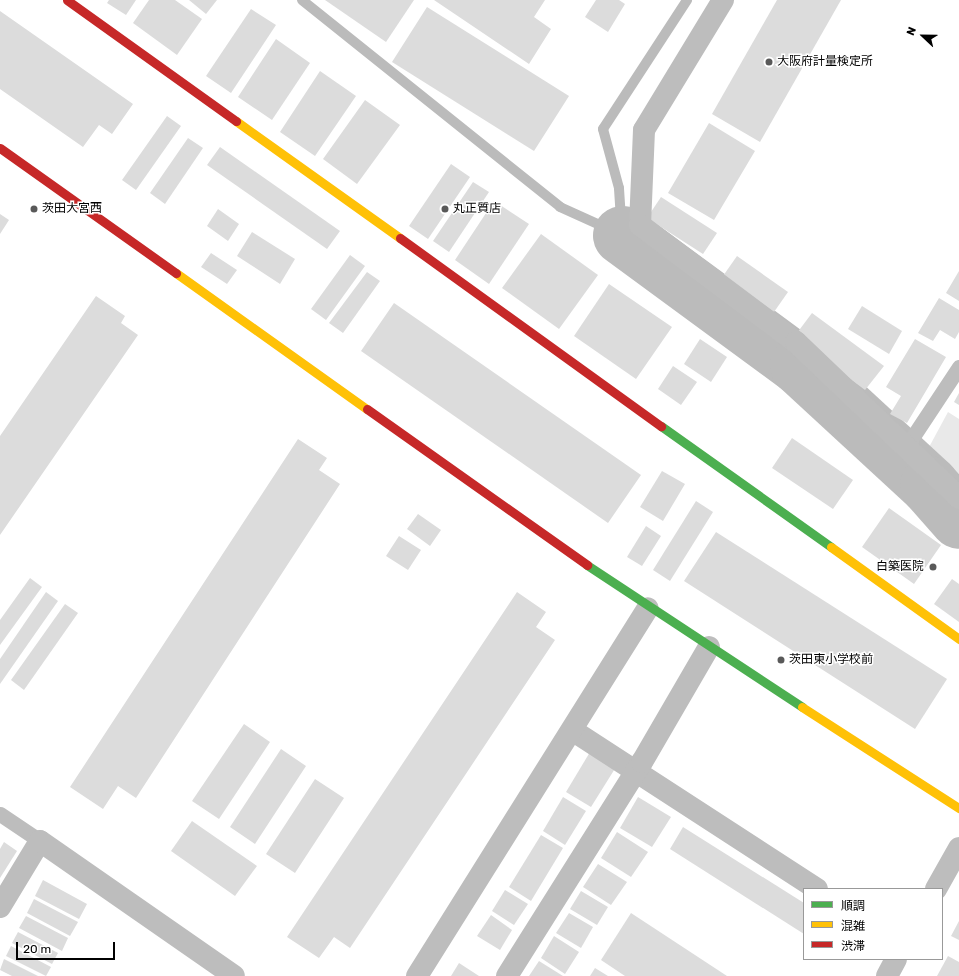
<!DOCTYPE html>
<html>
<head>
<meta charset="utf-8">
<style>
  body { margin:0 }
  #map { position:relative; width:959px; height:976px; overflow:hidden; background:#fff; font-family:Rubik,"Noto Sans JP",sans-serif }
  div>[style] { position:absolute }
  .green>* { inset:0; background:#e9e9e9 }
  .stream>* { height:10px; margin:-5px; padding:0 5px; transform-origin:5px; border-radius:5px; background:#bbb }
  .river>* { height:59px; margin:-29.5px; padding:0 29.5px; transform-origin:29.5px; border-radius:29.5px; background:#bbb }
  .building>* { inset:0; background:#dcdcdc }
  .lane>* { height:15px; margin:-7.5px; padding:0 7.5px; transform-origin:7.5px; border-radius:7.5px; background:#bdbdbd }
  .street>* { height:22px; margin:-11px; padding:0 11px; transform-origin:11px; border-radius:11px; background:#bdbdbd }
  .fast>* { height:9px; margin:-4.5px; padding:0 4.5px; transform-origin:4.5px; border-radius:4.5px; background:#4caf50 }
  .slow>* { height:9px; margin:-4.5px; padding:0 4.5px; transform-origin:4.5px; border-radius:4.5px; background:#ffc107 }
  .jam>* { height:9px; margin:-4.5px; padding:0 4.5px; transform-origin:4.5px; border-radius:4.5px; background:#c62828 }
  .dots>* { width:11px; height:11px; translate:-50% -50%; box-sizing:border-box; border:2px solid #fff; border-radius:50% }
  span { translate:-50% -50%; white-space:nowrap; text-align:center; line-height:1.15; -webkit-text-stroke:3px #fff; paint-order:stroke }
  .poi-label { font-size:12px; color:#000 }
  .left { translate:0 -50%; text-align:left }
  .right { translate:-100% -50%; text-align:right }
  .legend { position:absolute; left:803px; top:888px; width:140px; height:72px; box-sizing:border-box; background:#fff; border:1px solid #999; margin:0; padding:5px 7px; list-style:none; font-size:12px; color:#000 }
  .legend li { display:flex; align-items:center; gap:8px; height:20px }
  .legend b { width:20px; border:1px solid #999 }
  .north { position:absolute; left:903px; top:16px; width:40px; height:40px; -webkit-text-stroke:3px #fff; paint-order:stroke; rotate:292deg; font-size:11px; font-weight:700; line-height:16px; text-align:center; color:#000 }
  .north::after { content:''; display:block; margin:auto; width:14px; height:18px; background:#000; clip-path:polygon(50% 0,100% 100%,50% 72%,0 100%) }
  .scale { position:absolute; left:16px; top:942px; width:99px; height:18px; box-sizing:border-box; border:2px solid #000; border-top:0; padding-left:5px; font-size:12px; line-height:14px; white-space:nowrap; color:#000; -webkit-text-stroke:3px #fff; paint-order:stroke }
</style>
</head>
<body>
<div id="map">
  <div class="green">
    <i style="clip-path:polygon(948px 412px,959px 419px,959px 478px,928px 449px)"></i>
  </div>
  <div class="stream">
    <i style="left:302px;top:0;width:331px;rotate:38.7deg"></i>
    <i style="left:560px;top:207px;width:68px;rotate:24.3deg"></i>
    <i style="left:622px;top:235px;width:47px;rotate:-93.7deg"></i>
    <i style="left:619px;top:188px;width:61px;rotate:-105.2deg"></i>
    <i style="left:603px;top:129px;width:154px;rotate:-56.9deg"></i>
  </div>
  <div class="river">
    <i style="left:622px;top:235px;width:220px;rotate:36.3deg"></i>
    <i style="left:799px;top:365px;width:177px;rotate:42.7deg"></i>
    <i style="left:929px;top:485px;width:45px;rotate:48.6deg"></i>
  </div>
  <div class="building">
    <i style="clip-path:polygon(109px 0,136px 0,126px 15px,107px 3px)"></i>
    <i style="clip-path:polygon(149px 0,175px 0,202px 19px,177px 55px,133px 23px)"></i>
    <i style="clip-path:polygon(189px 0,217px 0,206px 14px)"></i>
    <i style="clip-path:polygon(325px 0,414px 0,386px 42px)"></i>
    <i style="clip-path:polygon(434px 0,545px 0,534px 17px,551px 29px,529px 64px)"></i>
    <i style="clip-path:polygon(596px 0,619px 0,625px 4px,608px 32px,585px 17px)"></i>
    <i style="clip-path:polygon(777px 0,841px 0,760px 142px,712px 114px)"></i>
    <i style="clip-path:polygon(427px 7px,569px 96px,534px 151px,392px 62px)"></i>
    <i style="clip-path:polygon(251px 9px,276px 25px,231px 93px,206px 76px)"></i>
    <i style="clip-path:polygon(0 11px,133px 104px,112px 134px,99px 125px,83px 147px,0 89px)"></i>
    <i style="clip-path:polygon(276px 39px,310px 63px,272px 120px,238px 97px)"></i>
    <i style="clip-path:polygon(320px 71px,356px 96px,315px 156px,280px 132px)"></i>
    <i style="clip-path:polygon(365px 100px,400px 125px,357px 184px,323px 159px)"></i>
    <i style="clip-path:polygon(167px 116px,181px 126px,136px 190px,122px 180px)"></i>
    <i style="clip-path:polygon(709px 123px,755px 151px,714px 220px,668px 193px)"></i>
    <i style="clip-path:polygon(188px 138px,203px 148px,165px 204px,150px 193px)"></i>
    <i style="clip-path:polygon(220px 147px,340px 231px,327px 249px,207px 165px)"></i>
    <i style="clip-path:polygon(451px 164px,470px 177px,428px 239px,409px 226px)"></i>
    <i style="clip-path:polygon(473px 182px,489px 192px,449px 252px,433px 241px)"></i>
    <i style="clip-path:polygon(661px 197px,717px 233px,703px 254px,647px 218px)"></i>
    <i style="clip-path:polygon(494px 201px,529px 224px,489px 284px,455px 260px)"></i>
    <i style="clip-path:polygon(218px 209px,239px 224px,228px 241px,207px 226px)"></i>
    <i style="clip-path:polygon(0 214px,9px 220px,0 234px)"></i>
    <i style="clip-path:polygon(252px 232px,295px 259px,280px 284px,237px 256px)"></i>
    <i style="clip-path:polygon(541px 234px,598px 275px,559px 329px,502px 288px)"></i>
    <i style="clip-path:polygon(211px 253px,237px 270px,227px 284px,201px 267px)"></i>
    <i style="clip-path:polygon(350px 255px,365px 266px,326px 320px,311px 309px)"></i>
    <i style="clip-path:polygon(737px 256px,788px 292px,774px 312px,723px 276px)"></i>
    <i style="clip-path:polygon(959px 271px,959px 301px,946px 293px)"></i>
    <i style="clip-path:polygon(367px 272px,380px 281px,343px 333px,329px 323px)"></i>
    <i style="clip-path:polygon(609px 284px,672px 327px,636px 379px,574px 336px)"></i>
    <i style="clip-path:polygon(96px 296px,125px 316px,121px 323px,138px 335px,0 535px,0 436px)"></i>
    <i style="clip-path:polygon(939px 298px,959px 310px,959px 332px,955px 339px,940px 330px,933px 341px,918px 333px)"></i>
    <i style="clip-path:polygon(394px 303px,641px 475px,608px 523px,361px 351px)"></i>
    <i style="clip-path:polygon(862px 306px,902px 331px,889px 354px,848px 329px)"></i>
    <i style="clip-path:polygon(812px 313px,884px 366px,865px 390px,794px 337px)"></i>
    <i style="clip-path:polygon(700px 339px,727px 357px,711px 382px,684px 364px)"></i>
    <i style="clip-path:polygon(915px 339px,946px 357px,907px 423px,890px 414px,901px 396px,886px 387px)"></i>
    <i style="clip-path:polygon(673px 366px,697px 382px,681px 405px,658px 389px)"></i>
    <i style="clip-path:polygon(959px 393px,959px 405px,954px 402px)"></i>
    <i style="clip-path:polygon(792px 438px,853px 480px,833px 509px,772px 468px)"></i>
    <i style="clip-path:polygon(298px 439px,327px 458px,319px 470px,340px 484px,136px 798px,118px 786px,103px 809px,70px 787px)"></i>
    <i style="clip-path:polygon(662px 471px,685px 484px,663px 521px,640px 507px)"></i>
    <i style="clip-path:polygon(696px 501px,713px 512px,670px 581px,653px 570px)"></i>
    <i style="clip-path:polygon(889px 508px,941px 545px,914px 584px,862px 547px)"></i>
    <i style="clip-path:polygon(418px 514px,441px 530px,430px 546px,407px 529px)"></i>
    <i style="clip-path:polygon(646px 526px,661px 536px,642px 566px,627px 557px)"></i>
    <i style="clip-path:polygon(716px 532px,947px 679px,915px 729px,684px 581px)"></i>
    <i style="clip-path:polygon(399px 536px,421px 550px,408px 570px,386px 556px)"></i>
    <i style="clip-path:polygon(30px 578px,42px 587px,0 645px,0 620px)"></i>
    <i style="clip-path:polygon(952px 579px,959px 584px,959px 622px,934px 604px)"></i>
    <i style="clip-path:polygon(46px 592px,58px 601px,0 684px,0 659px)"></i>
    <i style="clip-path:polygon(517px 592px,546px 612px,536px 627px,555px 640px,350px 948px,334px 937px,319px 958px,287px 937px)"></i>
    <i style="clip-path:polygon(65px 604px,78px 613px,24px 690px,11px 680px)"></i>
    <i style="clip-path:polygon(244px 724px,270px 742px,219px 819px,192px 801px)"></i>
    <i style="clip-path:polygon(281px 749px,306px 766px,255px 844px,230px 827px)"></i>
    <i style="clip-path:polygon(590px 752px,616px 767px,591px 807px,566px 792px)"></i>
    <i style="clip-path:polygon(315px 779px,344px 798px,295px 873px,266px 854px)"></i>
    <i style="clip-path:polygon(563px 797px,586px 811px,565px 845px,543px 831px)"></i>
    <i style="clip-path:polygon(638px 797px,671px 817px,652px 847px,620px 828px)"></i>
    <i style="clip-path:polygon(192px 821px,257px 866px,235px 896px,171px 851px)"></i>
    <i style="clip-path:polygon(683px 827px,804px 903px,804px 934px,670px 849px)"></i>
    <i style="clip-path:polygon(617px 832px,648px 852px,631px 877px,601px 858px)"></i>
    <i style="clip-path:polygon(541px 835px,563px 848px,531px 901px,509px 887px)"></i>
    <i style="clip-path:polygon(4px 842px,17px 851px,0 878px,0 849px)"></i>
    <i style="clip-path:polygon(598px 864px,627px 882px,611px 905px,583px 887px)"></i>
    <i style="clip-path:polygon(43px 880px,87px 904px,79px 919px,35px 896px)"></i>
    <i style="clip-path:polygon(505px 890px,528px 904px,514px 925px,492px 911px)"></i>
    <i style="clip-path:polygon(581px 891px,608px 907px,597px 925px,570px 909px)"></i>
    <i style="clip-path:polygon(34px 899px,78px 922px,70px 936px,27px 913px)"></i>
    <i style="clip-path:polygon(569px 913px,593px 927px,581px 948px,556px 933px)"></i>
    <i style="clip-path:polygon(631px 913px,727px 976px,625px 976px,601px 960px)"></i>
    <i style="clip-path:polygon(491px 915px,512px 930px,500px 950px,477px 936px)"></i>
    <i style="clip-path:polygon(26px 916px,68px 938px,62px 951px,19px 928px)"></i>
    <i style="clip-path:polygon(959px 921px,959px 940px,951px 936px)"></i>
    <i style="clip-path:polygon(18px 932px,58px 953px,52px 964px,12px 943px)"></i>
    <i style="clip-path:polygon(554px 936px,579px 952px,565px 974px,541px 958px)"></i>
    <i style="clip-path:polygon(11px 946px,51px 967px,46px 976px,6px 956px)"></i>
    <i style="clip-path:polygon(948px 956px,959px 962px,959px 976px,937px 976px)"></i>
    <i style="clip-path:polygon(4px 959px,38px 976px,12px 976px,0 970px)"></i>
    <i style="clip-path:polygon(539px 961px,563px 976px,529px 976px)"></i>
    <i style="clip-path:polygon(459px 963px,479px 976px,451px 976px)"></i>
    <i style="clip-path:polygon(595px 968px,608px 976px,590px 976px)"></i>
  </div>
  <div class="lane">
    <i style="left:906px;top:447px;width:96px;rotate:-56.5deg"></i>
    <i style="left:0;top:814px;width:48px;rotate:34deg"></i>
  </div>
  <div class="street">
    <i style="left:723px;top:0;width:152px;rotate:121.3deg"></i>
    <i style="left:644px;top:130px;width:95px;rotate:92.4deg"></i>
    <i style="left:640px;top:225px;width:195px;rotate:36.9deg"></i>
    <i style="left:796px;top:342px;width:226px;rotate:43.7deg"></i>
    <i style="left:572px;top:730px;width:292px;rotate:33deg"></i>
    <i style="left:936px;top:889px;width:47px;rotate:-60.7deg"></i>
    <i style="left:0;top:907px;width:77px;rotate:-58.8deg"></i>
    <i style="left:40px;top:841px;width:236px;rotate:34.8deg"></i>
    <i style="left:417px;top:976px;width:434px;rotate:-57.9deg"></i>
    <i style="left:507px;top:976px;width:253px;rotate:-57.8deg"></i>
    <i style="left:642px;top:762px;width:133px;rotate:-59.8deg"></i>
    <i style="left:887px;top:976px;width:19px;rotate:-62deg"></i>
  </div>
  <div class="fast">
    <i style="left:661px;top:426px;width:209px;rotate:35.4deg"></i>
    <i style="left:587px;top:565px;width:258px;rotate:33.4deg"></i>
  </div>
  <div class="slow">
    <i style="left:236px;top:121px;width:201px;rotate:35.5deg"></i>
    <i style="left:176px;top:273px;width:234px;rotate:35.5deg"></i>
    <i style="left:831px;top:547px;width:158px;rotate:35.7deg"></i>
    <i style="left:802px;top:707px;width:187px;rotate:32.8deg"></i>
  </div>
  <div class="jam">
    <i style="left:67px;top:0;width:208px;rotate:35.6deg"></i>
    <i style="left:0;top:148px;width:216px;rotate:35.4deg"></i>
    <i style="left:400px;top:238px;width:322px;rotate:35.8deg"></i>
    <i style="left:367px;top:409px;width:270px;rotate:35.3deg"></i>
  </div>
  <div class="dots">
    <i style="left:769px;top:62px;background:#595959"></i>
    <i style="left:34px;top:209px;background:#595959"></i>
    <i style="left:445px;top:209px;background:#595959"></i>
    <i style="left:933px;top:567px;background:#595959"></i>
    <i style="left:781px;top:660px;background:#595959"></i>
  </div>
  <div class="poi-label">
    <span class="left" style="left:777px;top:62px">大阪府計量検定所</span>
    <span class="left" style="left:42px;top:209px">茨田大宮西</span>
    <span class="left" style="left:453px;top:209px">丸正質店</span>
    <span class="right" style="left:924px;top:567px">白築医院</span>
    <span class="left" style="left:789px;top:660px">茨田東小学校前</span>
  </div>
  <ul class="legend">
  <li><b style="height:5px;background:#4caf50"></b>順調</li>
  <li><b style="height:5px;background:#ffc107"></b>混雑</li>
  <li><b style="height:5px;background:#c62828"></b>渋滞</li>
  </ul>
  <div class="north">N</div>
  <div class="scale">20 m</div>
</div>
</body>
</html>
